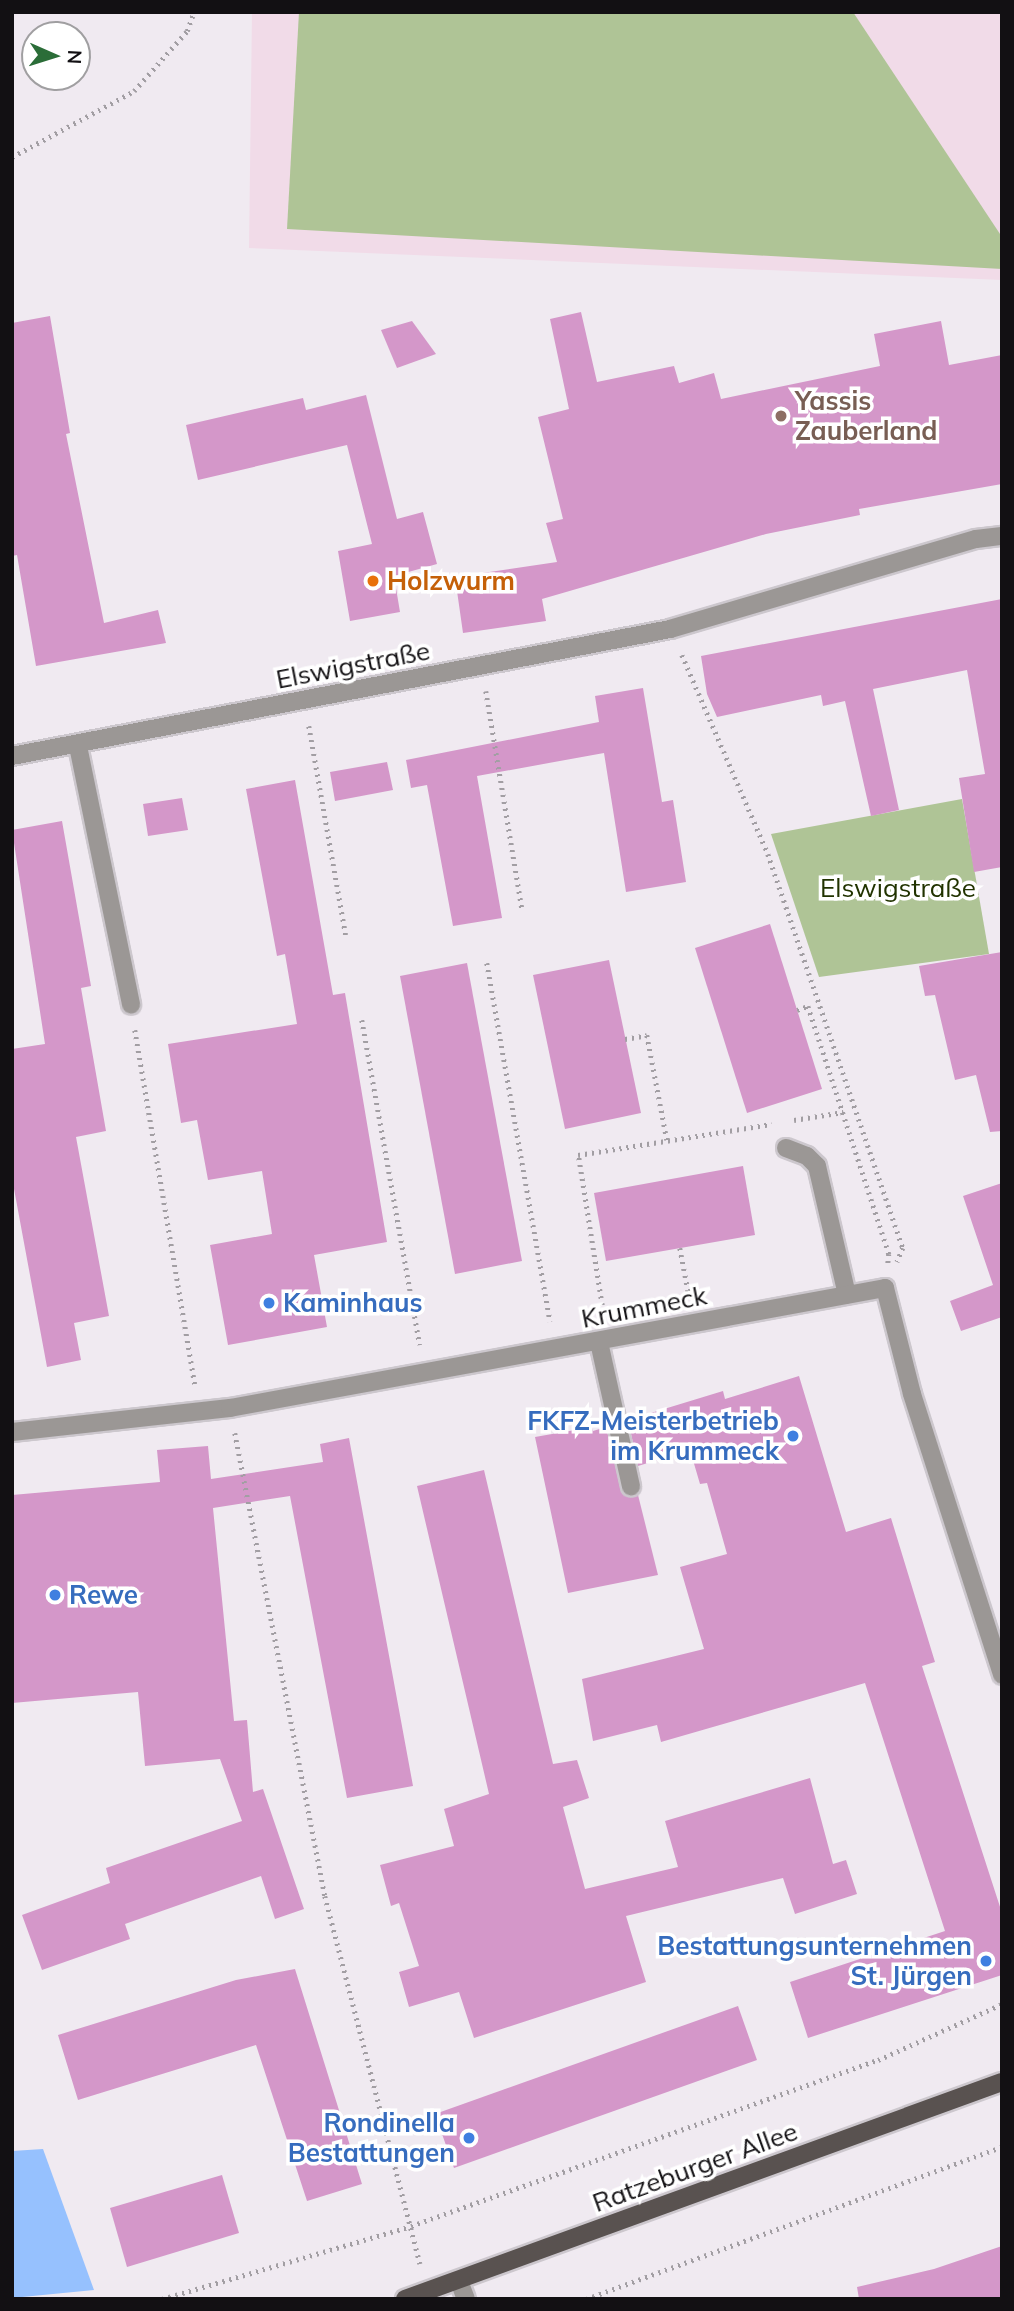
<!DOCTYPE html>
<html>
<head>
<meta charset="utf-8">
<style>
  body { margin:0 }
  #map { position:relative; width:1014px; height:2311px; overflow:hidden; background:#f0eaf1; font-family:Mulish,sans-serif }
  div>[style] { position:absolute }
  .education>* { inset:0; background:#f1dbe8 }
  .green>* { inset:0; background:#afc496 }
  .water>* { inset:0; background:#96c1fe }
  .building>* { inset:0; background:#d497c9 }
  .path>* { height:4.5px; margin-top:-2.25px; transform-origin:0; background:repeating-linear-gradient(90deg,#a29ea3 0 2px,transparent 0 7px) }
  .roads { filter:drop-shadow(2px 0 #ccc7cd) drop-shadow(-2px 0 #ccc7cd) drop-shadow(0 2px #ccc7cd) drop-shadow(0 -2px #ccc7cd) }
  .minor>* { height:18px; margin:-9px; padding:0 9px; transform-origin:9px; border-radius:9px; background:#9b9795 }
  .major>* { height:18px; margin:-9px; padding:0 9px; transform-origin:9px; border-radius:9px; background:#595250 }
  .dots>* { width:19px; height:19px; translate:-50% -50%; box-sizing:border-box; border:4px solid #fff; border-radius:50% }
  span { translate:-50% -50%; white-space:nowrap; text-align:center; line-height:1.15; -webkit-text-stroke:7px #fff; paint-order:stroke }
  .education-label { font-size:26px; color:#785e54; font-weight:700 }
  .left { translate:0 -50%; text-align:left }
  .food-label { font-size:26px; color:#c56008; font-weight:700 }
  .street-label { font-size:26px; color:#121013 }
  .park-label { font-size:26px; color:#213300 }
  .shop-label { font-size:26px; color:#366cbe; font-weight:700 }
  .right { translate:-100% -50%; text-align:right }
  .frame { position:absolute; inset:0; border:14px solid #121013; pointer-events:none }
  .north { position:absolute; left:21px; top:21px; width:70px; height:70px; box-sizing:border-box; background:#fff; border:2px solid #a09fa1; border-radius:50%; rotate:93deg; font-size:19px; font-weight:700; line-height:28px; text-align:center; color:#121013 }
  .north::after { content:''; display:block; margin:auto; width:24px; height:32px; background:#2b6d38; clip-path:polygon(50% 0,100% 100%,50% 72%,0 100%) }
</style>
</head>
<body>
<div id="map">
  <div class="education">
    <i style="clip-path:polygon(252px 12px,1002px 12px,1002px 280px,249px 248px)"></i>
  </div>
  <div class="green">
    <i style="clip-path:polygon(299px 12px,853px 12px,1002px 237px,1002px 269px,287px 229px)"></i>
    <i style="clip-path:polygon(962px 799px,989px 954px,819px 977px,771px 834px)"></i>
  </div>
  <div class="water">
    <i style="clip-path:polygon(43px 2149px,94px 2290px,12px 2298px,12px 2151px)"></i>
  </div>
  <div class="building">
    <i style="clip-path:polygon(581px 312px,597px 382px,674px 366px,679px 383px,714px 373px,721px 399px,880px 366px,874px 334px,941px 321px,949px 365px,1002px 355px,1002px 484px,859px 509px,860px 515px,766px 534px,542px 599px,546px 621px,463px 633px,455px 577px,557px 562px,546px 523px,563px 519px,538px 417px,569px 409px,550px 319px)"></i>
    <i style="clip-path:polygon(50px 316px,70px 433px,66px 434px,104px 623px,158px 610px,166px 643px,36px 666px,17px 555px,12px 556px,12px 323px)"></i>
    <i style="clip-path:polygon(412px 321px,436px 354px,397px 368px,381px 330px)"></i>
    <i style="clip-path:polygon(366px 395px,397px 519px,423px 512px,437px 564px,394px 576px,400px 612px,350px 621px,338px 551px,372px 544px,347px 445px,198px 480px,186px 425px,303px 398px,306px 410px)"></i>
    <i style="clip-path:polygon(1002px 599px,1002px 867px,974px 872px,959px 778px,985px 774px,967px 670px,873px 689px,899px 810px,871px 816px,845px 701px,823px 706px,821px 695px,717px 717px,707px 694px,701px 656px)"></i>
    <i style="clip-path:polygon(643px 688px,662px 802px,673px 800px,686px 882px,626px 892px,604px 753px,477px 776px,502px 918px,453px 926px,427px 785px,411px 788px,406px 760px,599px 722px,595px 696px)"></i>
    <i style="clip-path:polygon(387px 762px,393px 790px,335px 801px,330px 772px)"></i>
    <i style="clip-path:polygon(295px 780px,333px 995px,345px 993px,387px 1242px,314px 1255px,327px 1327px,228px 1345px,210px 1245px,272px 1234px,262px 1171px,208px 1180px,197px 1120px,181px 1123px,168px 1044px,297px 1024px,285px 954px,277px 956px,246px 789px)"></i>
    <i style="clip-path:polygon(182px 798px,188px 830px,148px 836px,143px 804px)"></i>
    <i style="clip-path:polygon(62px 821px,91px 986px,81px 988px,106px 1131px,76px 1137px,109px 1316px,74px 1323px,81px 1360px,47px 1367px,12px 1178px,12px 1049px,45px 1044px,12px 830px)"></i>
    <i style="clip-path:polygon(770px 924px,822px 1089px,747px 1113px,695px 948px)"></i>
    <i style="clip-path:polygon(1002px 952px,1002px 1131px,990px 1132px,976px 1075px,955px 1080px,935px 995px,925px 996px,919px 966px)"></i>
    <i style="clip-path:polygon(609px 960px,641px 1113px,565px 1129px,533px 975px)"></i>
    <i style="clip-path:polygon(467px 963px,522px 1261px,455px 1274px,400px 976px)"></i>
    <i style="clip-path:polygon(743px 1166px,755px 1235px,606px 1261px,594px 1193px)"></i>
    <i style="clip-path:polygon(1002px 1183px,1002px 1317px,961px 1331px,950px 1301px,993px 1285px,963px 1196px)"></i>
    <i style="clip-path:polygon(799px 1376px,846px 1532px,891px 1518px,935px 1662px,922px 1666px,1002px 1913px,1002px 1975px,808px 2038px,790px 1982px,945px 1931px,865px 1683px,661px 1742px,657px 1725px,593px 1741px,582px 1679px,704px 1649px,680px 1567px,727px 1554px,707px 1483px,700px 1484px,690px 1450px,638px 1466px,628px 1420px,723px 1391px,725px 1399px)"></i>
    <i style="clip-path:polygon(592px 1427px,593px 1431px,606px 1427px,622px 1493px,638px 1495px,658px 1575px,568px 1593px,535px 1437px)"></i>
    <i style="clip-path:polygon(349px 1438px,413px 1786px,347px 1798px,290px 1496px,213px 1508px,234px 1721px,247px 1720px,253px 1792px,263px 1789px,304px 1909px,275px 1919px,261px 1876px,125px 1924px,130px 1939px,42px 1970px,22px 1915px,110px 1883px,106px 1868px,242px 1821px,220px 1759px,145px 1766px,138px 1692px,12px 1703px,12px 1495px,160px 1482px,157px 1450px,208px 1446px,211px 1479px,323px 1462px,320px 1444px)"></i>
    <i style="clip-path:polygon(484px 1470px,553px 1764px,577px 1760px,589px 1798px,563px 1807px,585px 1889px,678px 1867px,665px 1821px,810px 1778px,833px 1864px,846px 1860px,857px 1894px,795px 1914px,783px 1878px,626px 1916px,646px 1982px,474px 2038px,459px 1992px,409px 2007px,399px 1972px,419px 1966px,399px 1903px,391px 1906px,380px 1865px,454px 1846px,444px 1809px,489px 1794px,417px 1486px)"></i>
    <i style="clip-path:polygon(295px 1969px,362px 2184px,307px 2201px,256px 2045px,78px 2100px,58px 2035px,236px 1980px)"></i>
    <i style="clip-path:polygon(738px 2006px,757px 2060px,454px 2168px,435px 2114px)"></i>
    <i style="clip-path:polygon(222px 2175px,239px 2233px,127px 2267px,110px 2208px)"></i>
    <i style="clip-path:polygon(1002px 2246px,1002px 2299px,859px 2299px,857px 2287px,934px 2269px)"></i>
  </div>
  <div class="path">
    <i style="left:12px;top:157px;width:139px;rotate:-28.4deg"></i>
    <i style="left:134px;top:91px;width:80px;rotate:-48.5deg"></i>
    <i style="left:187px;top:31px;width:20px;rotate:-70deg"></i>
    <i style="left:682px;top:655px;width:217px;rotate:66.6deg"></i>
    <i style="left:768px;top:854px;width:416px;rotate:71.1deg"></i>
    <i style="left:903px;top:1248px;width:15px;rotate:113deg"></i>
    <i style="left:486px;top:691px;width:220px;rotate:80.6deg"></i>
    <i style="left:309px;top:726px;width:212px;rotate:80deg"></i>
    <i style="left:487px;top:963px;width:364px;rotate:80deg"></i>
    <i style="left:797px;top:1010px;width:12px;rotate:-20deg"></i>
    <i style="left:808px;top:1006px;width:261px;rotate:71.9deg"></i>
    <i style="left:889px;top:1254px;width:9px;rotate:96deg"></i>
    <i style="left:362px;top:1020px;width:330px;rotate:79.9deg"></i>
    <i style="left:135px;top:1030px;width:359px;rotate:80.4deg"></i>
    <i style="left:625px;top:1039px;width:22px;rotate:-10deg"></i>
    <i style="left:647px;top:1035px;width:107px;rotate:79.2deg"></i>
    <i style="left:794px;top:1120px;width:50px;rotate:-9.3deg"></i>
    <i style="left:680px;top:1248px;width:48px;rotate:79.2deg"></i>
    <i style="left:603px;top:1312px;width:159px;rotate:-99deg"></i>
    <i style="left:578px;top:1155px;width:196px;rotate:-9.1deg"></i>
    <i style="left:235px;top:1433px;width:472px;rotate:79deg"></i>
    <i style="left:325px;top:1896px;width:380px;rotate:75.5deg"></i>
    <i style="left:162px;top:2299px;width:259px;rotate:-16.3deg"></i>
    <i style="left:411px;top:2226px;width:496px;rotate:-19.6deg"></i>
    <i style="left:878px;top:2060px;width:136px;rotate:-24.3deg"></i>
    <i style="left:586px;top:2299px;width:443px;rotate:-20.1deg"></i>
  </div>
  <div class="roads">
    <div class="minor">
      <i style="left:78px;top:746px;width:264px;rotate:78.4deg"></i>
      <i style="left:12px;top:756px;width:670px;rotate:-10.92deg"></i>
      <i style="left:670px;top:629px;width:319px;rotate:-16.4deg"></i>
      <i style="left:976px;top:539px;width:26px;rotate:-7deg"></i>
      <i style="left:786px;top:1148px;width:22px;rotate:21deg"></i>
      <i style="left:807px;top:1156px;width:14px;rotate:45deg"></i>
      <i style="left:817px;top:1166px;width:132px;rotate:76.9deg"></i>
      <i style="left:599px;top:1342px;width:148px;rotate:77.5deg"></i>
      <i style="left:12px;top:1432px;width:219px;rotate:-6.3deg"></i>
      <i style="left:230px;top:1408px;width:666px;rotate:-10.38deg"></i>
      <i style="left:885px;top:1288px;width:109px;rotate:75.7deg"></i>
      <i style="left:912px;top:1394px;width:295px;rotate:72.2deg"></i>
      <i style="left:459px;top:2281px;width:19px;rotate:69deg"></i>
    </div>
    <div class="major">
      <i style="left:405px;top:2299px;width:635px;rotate:-19.98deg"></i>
    </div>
  </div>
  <div class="dots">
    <i style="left:781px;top:416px;background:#8d6e63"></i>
    <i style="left:373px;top:581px;background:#e8710a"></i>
    <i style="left:269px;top:1303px;background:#3f7fe0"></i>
    <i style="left:793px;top:1436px;background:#3f7fe0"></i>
    <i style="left:55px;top:1595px;background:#3f7fe0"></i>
    <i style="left:986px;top:1961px;background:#3f7fe0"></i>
    <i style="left:469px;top:2138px;background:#3f7fe0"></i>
  </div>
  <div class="education-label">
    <span class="left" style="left:795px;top:416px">Yassis<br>Zauberland</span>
  </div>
  <div class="food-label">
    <span class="left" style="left:387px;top:581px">Holzwurm</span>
  </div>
  <div class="street-label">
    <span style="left:353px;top:665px;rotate:-11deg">Elswigstraße</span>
    <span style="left:644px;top:1307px;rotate:-11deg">Krummeck</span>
    <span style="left:695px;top:2167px;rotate:-20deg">Ratzeburger Allee</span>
  </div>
  <div class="park-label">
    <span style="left:898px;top:888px">Elswigstraße</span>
  </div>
  <div class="shop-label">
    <span class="left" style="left:283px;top:1303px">Kaminhaus</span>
    <span class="right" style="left:779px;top:1436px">FKFZ-Meisterbetrieb<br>im Krummeck</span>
    <span class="left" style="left:69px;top:1595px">Rewe</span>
    <span class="right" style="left:972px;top:1961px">Bestattungsunternehmen<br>St. Jürgen</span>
    <span class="right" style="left:455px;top:2138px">Rondinella<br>Bestattungen</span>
  </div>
  <div class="frame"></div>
  <div class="north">N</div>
</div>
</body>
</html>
